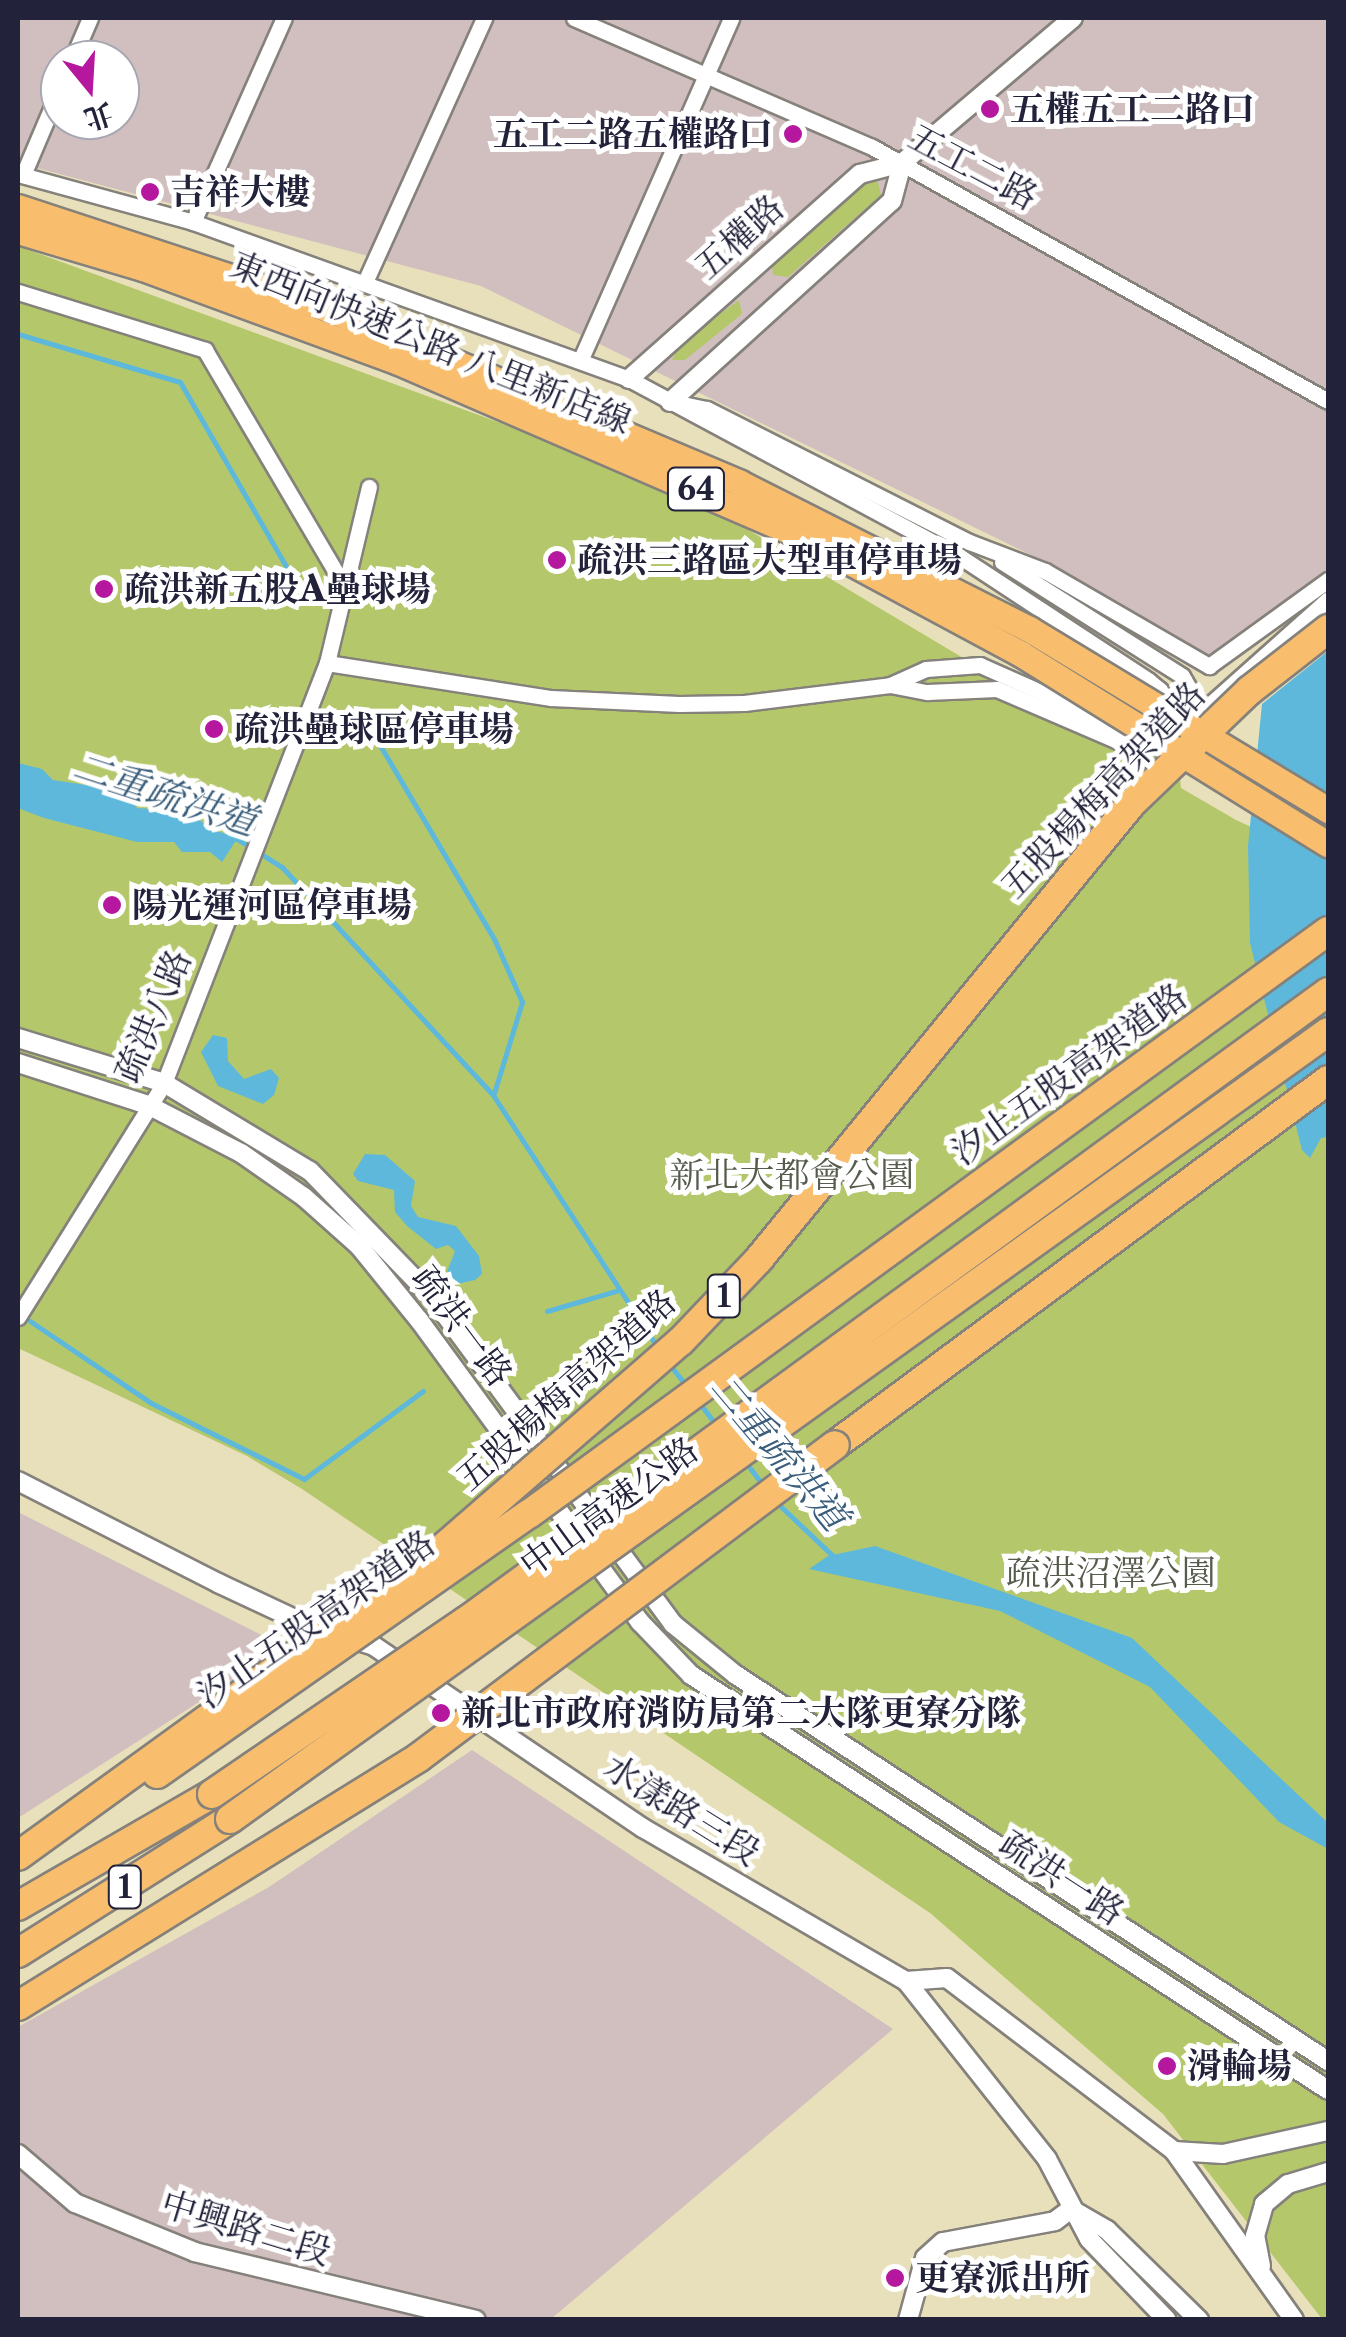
<!DOCTYPE html>
<html>
<head>
<meta charset="utf-8">
<style>
  body { margin:0 }
  #map { position:relative; width:1346px; height:2337px; overflow:hidden; background:#e8e0bb; font-family:"Libre Caslon Text","Noto Serif TC",serif }
  div>[style] { position:absolute }
  .industrial>* { inset:0; background:#d1bfbf }
  .green>* { inset:0; background:#b4c86b }
  .water>* { inset:0; background:#5db8db }
  .stream>* { height:5px; margin:-2.5px; padding:0 2.5px; transform-origin:2.5px; border-radius:2.5px; background:#5db8db }
  .roads { filter:drop-shadow(2px 0 #85817b) drop-shadow(-2px 0 #85817b) drop-shadow(0 2px #85817b) drop-shadow(0 -2px #85817b) }
  .minor>* { height:15px; margin:-7.5px; padding:0 7.5px; transform-origin:7.5px; border-radius:7.5px; background:#fff }
  .tertiary>* { height:18px; margin:-9px; padding:0 9px; transform-origin:9px; border-radius:9px; background:#fff }
  .motorway>* { height:28px; margin:-14px; padding:0 14px; transform-origin:14px; border-radius:14px; background:#f9be6d }
  .bridges { filter:drop-shadow(2px 0 #85817b) drop-shadow(-2px 0 #85817b) drop-shadow(0 2px #85817b) drop-shadow(0 -2px #85817b) }
  .trunk-bridge>* { height:25px; margin:-12.5px; padding:0 12.5px; transform-origin:12.5px; border-radius:12.5px; background:#f9be6d }
  .motorway-bridge>* { height:28px; margin:-14px; padding:0 14px; transform-origin:14px; border-radius:14px; background:#f9be6d }
  .dots>* { width:28px; height:28px; translate:-50% -50%; box-sizing:border-box; border:5px solid #fff; border-radius:50% }
  span { translate:-50% -50%; white-space:nowrap; text-align:center; line-height:1.15; -webkit-text-stroke:10px #fff; paint-order:stroke }
  .shield-label span { padding:2px 8px; background:#fff; border:2px solid; border-radius:8px; -webkit-text-stroke-width:0 }
  .shield-label { font-size:32px; color:#22223b; font-weight:700 }
  .poi-label { font-size:35px; color:#22223b; font-weight:700 }
  .left { translate:0 -50%; text-align:left }
  .right { translate:-100% -50%; text-align:right }
  .street-label { font-size:35px; color:#22223b }
  .park-label { font-size:35px; color:#555c4c }
  .water-label { font-size:38px; color:#3a5e7b; font-style:italic }
  .frame { position:absolute; inset:0; border:20px solid #22223b; pointer-events:none }
  .north { position:absolute; left:40px; top:40px; width:100px; height:100px; box-sizing:border-box; background:#fff; border:2px solid #a7a7b1; border-radius:50%; rotate:162deg; font-size:28px; font-weight:700; line-height:40px; text-align:center; color:#22223b }
  .north::after { content:''; display:block; margin:auto; width:35px; height:45px; background:#b5179e; clip-path:polygon(50% 0,100% 100%,50% 72%,0 100%) }
</style>
</head>
<body>
<div id="map">
  <div class="industrial">
    <i style="clip-path:polygon(evenodd,18px 18px,1328px 18px,1328px 570px,1205px 658px,1031px 555px,481px 286px,18px 163px,18px 18px,60px 60px,120px 60px,120px 120px,60px 120px,60px 60px)"></i>
    <i style="clip-path:polygon(18px 1512px,285px 1647px,18px 1818px)"></i>
    <i style="clip-path:polygon(472px 1750px,893px 2029px,551px 2319px,18px 2320px,18px 2027px,269px 1887px)"></i>
  </div>
  <div class="green">
    <i style="clip-path:polygon(867px 182px,878px 182px,881px 195px,788px 277px,773px 275px,772px 264px)"></i>
    <i style="clip-path:polygon(18px 246px,678px 488px,990px 674px,1179px 765px,1181px 788px,1236px 820px,1328px 862px,1328px 2319px,1322px 2319px,1163px 2114px,930px 1913px,302px 1489px,247px 1456px,18px 1348px)"></i>
    <i style="clip-path:polygon(739px 300px,742px 314px,685px 360px,672px 360px,678px 345px)"></i>
  </div>
  <div class="water">
    <i style="clip-path:polygon(1328px 651px,1328px 1137px,1321px 1138px,1310px 1158px,1302px 1150px,1250px 943px,1248px 846px,1262px 704px)"></i>
    <i style="clip-path:polygon(18px 763px,42px 769px,53px 780px,126px 791px,137px 808px,168px 810px,200px 820px,215px 836px,237px 839px,222px 862px,210px 852px,182px 852px,174px 842px,137px 842px,44px 818px,18px 808px)"></i>
    <i style="clip-path:polygon(213px 1035px,227px 1038px,228px 1061px,244px 1079px,271px 1069px,279px 1078px,274px 1095px,263px 1104px,218px 1086px,201px 1052px)"></i>
    <i style="clip-path:polygon(365px 1154px,385px 1155px,415px 1181px,411px 1206px,418px 1217px,456px 1226px,479px 1256px,482px 1274px,475px 1280px,457px 1284px,446px 1274px,455px 1251px,448px 1245px,436px 1249px,407px 1226px,395px 1212px,394px 1190px,358px 1181px,353px 1174px)"></i>
    <i style="clip-path:polygon(875px 1546px,1132px 1638px,1328px 1823px,1328px 1849px,1279px 1822px,1150px 1687px,1000px 1611px,809px 1569px,828px 1556px)"></i>
  </div>
  <div class="stream">
    <i style="left:18px;top:334px;width:169px;rotate:16.5deg"></i>
    <i style="left:180px;top:382px;width:253px;rotate:60.1deg"></i>
    <i style="left:358px;top:708px;width:270px;rotate:59.5deg"></i>
    <i style="left:495px;top:941px;width:67px;rotate:66.1deg"></i>
    <i style="left:522px;top:1002px;width:95px;rotate:107.1deg"></i>
    <i style="left:205px;top:830px;width:33px;rotate:16deg"></i>
    <i style="left:237px;top:839px;width:53px;rotate:31.9deg"></i>
    <i style="left:282px;top:867px;width:311px;rotate:47.2deg"></i>
    <i style="left:493px;top:1095px;width:302px;rotate:56.9deg"></i>
    <i style="left:547px;top:1311px;width:72px;rotate:-16.2deg"></i>
    <i style="left:30px;top:1321px;width:146px;rotate:34.1deg"></i>
    <i style="left:151px;top:1403px;width:171px;rotate:26.4deg"></i>
    <i style="left:304px;top:1479px;width:148px;rotate:-36.5deg"></i>
    <i style="left:670px;top:1365px;width:29px;rotate:52deg"></i>
    <i style="left:698px;top:1401px;width:34px;rotate:53deg"></i>
    <i style="left:744px;top:1460px;width:34px;rotate:53deg"></i>
    <i style="left:774px;top:1500px;width:83px;rotate:43.5deg"></i>
  </div>
  <div class="roads">
    <div class="minor">
      <i style="left:574px;top:18px;width:325px;rotate:23.4deg"></i>
      <i style="left:872px;top:147px;width:522px;rotate:29.12deg"></i>
      <i style="left:72px;top:60px;width:46px;rotate:-66.8deg"></i>
      <i style="left:18px;top:174px;width:181px;rotate:15.3deg"></i>
      <i style="left:193px;top:222px;width:463px;rotate:19.8deg"></i>
      <i style="left:629px;top:379px;width:374px;rotate:28.2deg"></i>
      <i style="left:959px;top:556px;width:227px;rotate:33.3deg"></i>
      <i style="left:1149px;top:681px;width:14px;rotate:39deg"></i>
      <i style="left:1160px;top:690px;width:21px;rotate:73deg"></i>
      <i style="left:23px;top:175px;width:95px;rotate:-67deg"></i>
      <i style="left:193px;top:222px;width:223px;rotate:-66deg"></i>
      <i style="left:365px;top:282px;width:290px;rotate:-65.7deg"></i>
      <i style="left:18px;top:292px;width:196px;rotate:17.2deg"></i>
      <i style="left:205px;top:350px;width:276px;rotate:59.5deg"></i>
      <i style="left:580px;top:361px;width:375px;rotate:-66.2deg"></i>
      <i style="left:678px;top:403px;width:30px;rotate:12deg"></i>
      <i style="left:707px;top:409px;width:294px;rotate:26.9deg"></i>
      <i style="left:969px;top:542px;width:81px;rotate:20.9deg"></i>
      <i style="left:1045px;top:571px;width:190px;rotate:30.1deg"></i>
      <i style="left:1209px;top:666px;width:147px;rotate:-35.9deg"></i>
      <i style="left:1002px;top:562px;width:213px;rotate:32.3deg"></i>
      <i style="left:1182px;top:676px;width:30px;rotate:60deg"></i>
      <i style="left:1197px;top:702px;width:17px;rotate:103deg"></i>
      <i style="left:327px;top:663px;width:227px;rotate:8.9deg"></i>
      <i style="left:551px;top:698px;width:128px;rotate:2.7deg"></i>
      <i style="left:679px;top:704px;width:65px;rotate:-0.9deg"></i>
      <i style="left:744px;top:703px;width:147px;rotate:-7deg"></i>
      <i style="left:890px;top:685px;width:39px;rotate:-24deg"></i>
      <i style="left:926px;top:669px;width:54px;rotate:-4.2deg"></i>
      <i style="left:980px;top:665px;width:170px;rotate:24deg"></i>
      <i style="left:890px;top:685px;width:38px;rotate:11deg"></i>
      <i style="left:927px;top:692px;width:70px;rotate:-2.5deg"></i>
      <i style="left:997px;top:689px;width:157px;rotate:23.3deg"></i>
      <i style="left:1141px;top:751px;width:32px;rotate:-22deg"></i>
      <i style="left:1171px;top:739px;width:210px;rotate:-41.7deg"></i>
      <i style="left:18px;top:1317px;width:276px;rotate:-58deg"></i>
      <i style="left:164px;top:1083px;width:451px;rotate:-68.8deg"></i>
      <i style="left:327px;top:663px;width:181px;rotate:-76.6deg"></i>
    </div>
    <div class="tertiary">
      <i style="left:629px;top:379px;width:309px;rotate:-41.6deg"></i>
      <i style="left:860px;top:174px;width:43px;rotate:-14.7deg"></i>
      <i style="left:902px;top:163px;width:224px;rotate:-40.3deg"></i>
      <i style="left:670px;top:402px;width:299px;rotate:-42.2deg"></i>
      <i style="left:892px;top:201px;width:39px;rotate:-75deg"></i>
      <i style="left:18px;top:1038px;width:153px;rotate:17.1deg"></i>
      <i style="left:164px;top:1083px;width:170px;rotate:31.1deg"></i>
      <i style="left:310px;top:1171px;width:175px;rotate:45.9deg"></i>
      <i style="left:432px;top:1297px;width:406px;rotate:53.6deg"></i>
      <i style="left:673px;top:1624px;width:81px;rotate:39deg"></i>
      <i style="left:736px;top:1675px;width:707px;rotate:33.11deg"></i>
      <i style="left:18px;top:1063px;width:137px;rotate:17.9deg"></i>
      <i style="left:148px;top:1105px;width:105px;rotate:27.3deg"></i>
      <i style="left:241px;top:1153px;width:77px;rotate:34.9deg"></i>
      <i style="left:304px;top:1197px;width:74px;rotate:41.7deg"></i>
      <i style="left:359px;top:1246px;width:95px;rotate:51deg"></i>
      <i style="left:419px;top:1320px;width:374px;rotate:53.8deg"></i>
      <i style="left:640px;top:1622px;width:74px;rotate:46.1deg"></i>
      <i style="left:691px;top:1675px;width:760px;rotate:33.08deg"></i>
      <i style="left:18px;top:1481px;width:225px;rotate:27deg"></i>
      <i style="left:218px;top:1583px;width:104px;rotate:25.1deg"></i>
      <i style="left:312px;top:1627px;width:65px;rotate:17deg"></i>
      <i style="left:374px;top:1646px;width:325px;rotate:34.1deg"></i>
      <i style="left:643px;top:1828px;width:304px;rotate:30.2deg"></i>
      <i style="left:906px;top:1981px;width:227px;rotate:51.6deg"></i>
      <i style="left:1047px;top:2159px;width:90px;rotate:62.3deg"></i>
      <i style="left:1089px;top:2239px;width:112px;rotate:46.1deg"></i>
      <i style="left:906px;top:1981px;width:41px;rotate:-4.2deg"></i>
      <i style="left:947px;top:1978px;width:285px;rotate:37.3deg"></i>
      <i style="left:1174px;top:2151px;width:49px;rotate:3.5deg"></i>
      <i style="left:1223px;top:2154px;width:107px;rotate:-12.4deg"></i>
      <i style="left:1174px;top:2151px;width:207px;rotate:54.6deg"></i>
      <i style="left:18px;top:2154px;width:75px;rotate:40.7deg"></i>
      <i style="left:75px;top:2203px;width:130px;rotate:22.2deg"></i>
      <i style="left:195px;top:2252px;width:289px;rotate:13.6deg"></i>
      <i style="left:1076px;top:2212px;width:36px;rotate:30deg"></i>
      <i style="left:1107px;top:2230px;width:129px;rotate:44.4deg"></i>
      <i style="left:1261px;top:2266px;width:31px;rotate:-101deg"></i>
      <i style="left:1255px;top:2236px;width:33px;rotate:-74deg"></i>
      <i style="left:1264px;top:2204px;width:31px;rotate:-40deg"></i>
      <i style="left:1288px;top:2184px;width:42px;rotate:-16.7deg"></i>
      <i style="left:908px;top:2320px;width:64px;rotate:-74.7deg"></i>
      <i style="left:925px;top:2258px;width:24px;rotate:-42deg"></i>
      <i style="left:943px;top:2242px;width:114px;rotate:-10.6deg"></i>
      <i style="left:1055px;top:2221px;width:20px;rotate:-37deg"></i>
    </div>
    <div class="motorway">
      <i style="left:835px;top:1445px;width:613px;rotate:-36.51deg"></i>
      <i style="left:18px;top:1906px;width:224px;rotate:-30deg"></i>
      <i style="left:18px;top:1953px;width:251px;rotate:-32.3deg"></i>
    </div>
  </div>
  <div class="bridges">
    <div class="trunk-bridge">
      <i style="left:18px;top:207px;width:327px;rotate:18.2deg"></i>
      <i style="left:329px;top:309px;width:446px;rotate:22.9deg"></i>
      <i style="left:740px;top:483px;width:324px;rotate:26.8deg"></i>
      <i style="left:1029px;top:629px;width:350px;rotate:31.2deg"></i>
      <i style="left:18px;top:231px;width:130px;rotate:16.5deg"></i>
      <i style="left:143px;top:268px;width:270px;rotate:20.2deg"></i>
      <i style="left:396px;top:361px;width:443px;rotate:23.4deg"></i>
      <i style="left:803px;top:537px;width:247px;rotate:28.2deg"></i>
      <i style="left:1021px;top:654px;width:361px;rotate:31.8deg"></i>
    </div>
    <div class="motorway-bridge">
      <i style="left:157px;top:1774px;width:454px;rotate:-35deg"></i>
      <i style="left:529px;top:1514px;width:989px;rotate:-36.12deg"></i>
      <i style="left:212px;top:1794px;width:307px;rotate:-34.3deg"></i>
      <i style="left:466px;top:1621px;width:1067px;rotate:-36.12deg"></i>
      <i style="left:230px;top:1819px;width:1351px;rotate:-35.63deg"></i>
      <i style="left:18px;top:1856px;width:518px;rotate:-35.9deg"></i>
      <i style="left:438px;top:1552px;width:322px;rotate:-41deg"></i>
      <i style="left:681px;top:1341px;width:113px;rotate:-46.4deg"></i>
      <i style="left:759px;top:1259px;width:589px;rotate:-50.72deg"></i>
      <i style="left:1132px;top:803px;width:163px;rotate:-43.8deg"></i>
      <i style="left:1250px;top:690px;width:99px;rotate:-38deg"></i>
      <i style="left:18px;top:2006px;width:471px;rotate:-31.8deg"></i>
      <i style="left:418px;top:1758px;width:521px;rotate:-36.89deg"></i>
    </div>
  </div>
  <div class="dots">
    <i style="left:990px;top:109px;background:#b5179e"></i>
    <i style="left:793px;top:134px;background:#b5179e"></i>
    <i style="left:150px;top:192px;background:#b5179e"></i>
    <i style="left:557px;top:560px;background:#b5179e"></i>
    <i style="left:104px;top:589px;background:#b5179e"></i>
    <i style="left:214px;top:729px;background:#b5179e"></i>
    <i style="left:112px;top:905px;background:#b5179e"></i>
    <i style="left:441px;top:1713px;background:#b5179e"></i>
    <i style="left:1167px;top:2066px;background:#b5179e"></i>
    <i style="left:895px;top:2278px;background:#b5179e"></i>
  </div>
  <div class="shield-label">
    <span style="left:696px;top:489px">64</span>
    <span style="left:724px;top:1296px">1</span>
    <span style="left:125px;top:1887px">1</span>
  </div>
  <div class="poi-label">
    <span class="left" style="left:1010px;top:109px">五權五工二路口</span>
    <span class="right" style="left:773px;top:134px">五工二路五權路口</span>
    <span class="left" style="left:170px;top:192px">吉祥大樓</span>
    <span class="left" style="left:577px;top:560px">疏洪三路區大型車停車場</span>
    <span class="left" style="left:124px;top:589px">疏洪新五股A壘球場</span>
    <span class="left" style="left:234px;top:729px">疏洪壘球區停車場</span>
    <span class="left" style="left:132px;top:905px">陽光運河區停車場</span>
    <span class="left" style="left:461px;top:1713px">新北市政府消防局第二大隊更寮分隊</span>
    <span class="left" style="left:1187px;top:2066px">滑輪場</span>
    <span class="left" style="left:915px;top:2278px">更寮派出所</span>
  </div>
  <div class="street-label">
    <span style="left:973px;top:167px;rotate:28deg">五工二路</span>
    <span style="left:739px;top:237px;rotate:-42deg">五權路</span>
    <span style="left:431px;top:343px;rotate:22deg">東西向快速公路 八里新店線</span>
    <span style="left:1103px;top:790px;rotate:-47deg">五股楊梅高架道路</span>
    <span style="left:153px;top:1016px;rotate:-67deg">疏洪八路</span>
    <span style="left:1069px;top:1074px;rotate:-36deg">汐止五股高架道路</span>
    <span style="left:462px;top:1326px;rotate:53deg">疏洪一路</span>
    <span style="left:566px;top:1390px;rotate:-42deg">五股楊梅高架道路</span>
    <span style="left:609px;top:1507px;rotate:-36deg">中山高速公路</span>
    <span style="left:316px;top:1619px;rotate:-35deg">汐止五股高架道路</span>
    <span style="left:682px;top:1810px;rotate:32deg">水漾路三段</span>
    <span style="left:1062px;top:1878px;rotate:33deg">疏洪一路</span>
    <span style="left:246px;top:2228px;rotate:17deg">中興路二段</span>
  </div>
  <div class="park-label">
    <span style="left:792px;top:1175px">新北大都會公園</span>
    <span style="left:1111px;top:1573px">疏洪沼澤公園</span>
  </div>
  <div class="water-label">
    <span style="left:165px;top:794px;rotate:18deg">二重疏洪道</span>
    <span style="left:779px;top:1452px;rotate:50deg">二重疏洪道</span>
  </div>
  <div class="frame"></div>
  <div class="north">北</div>
</div>
</body>
</html>
